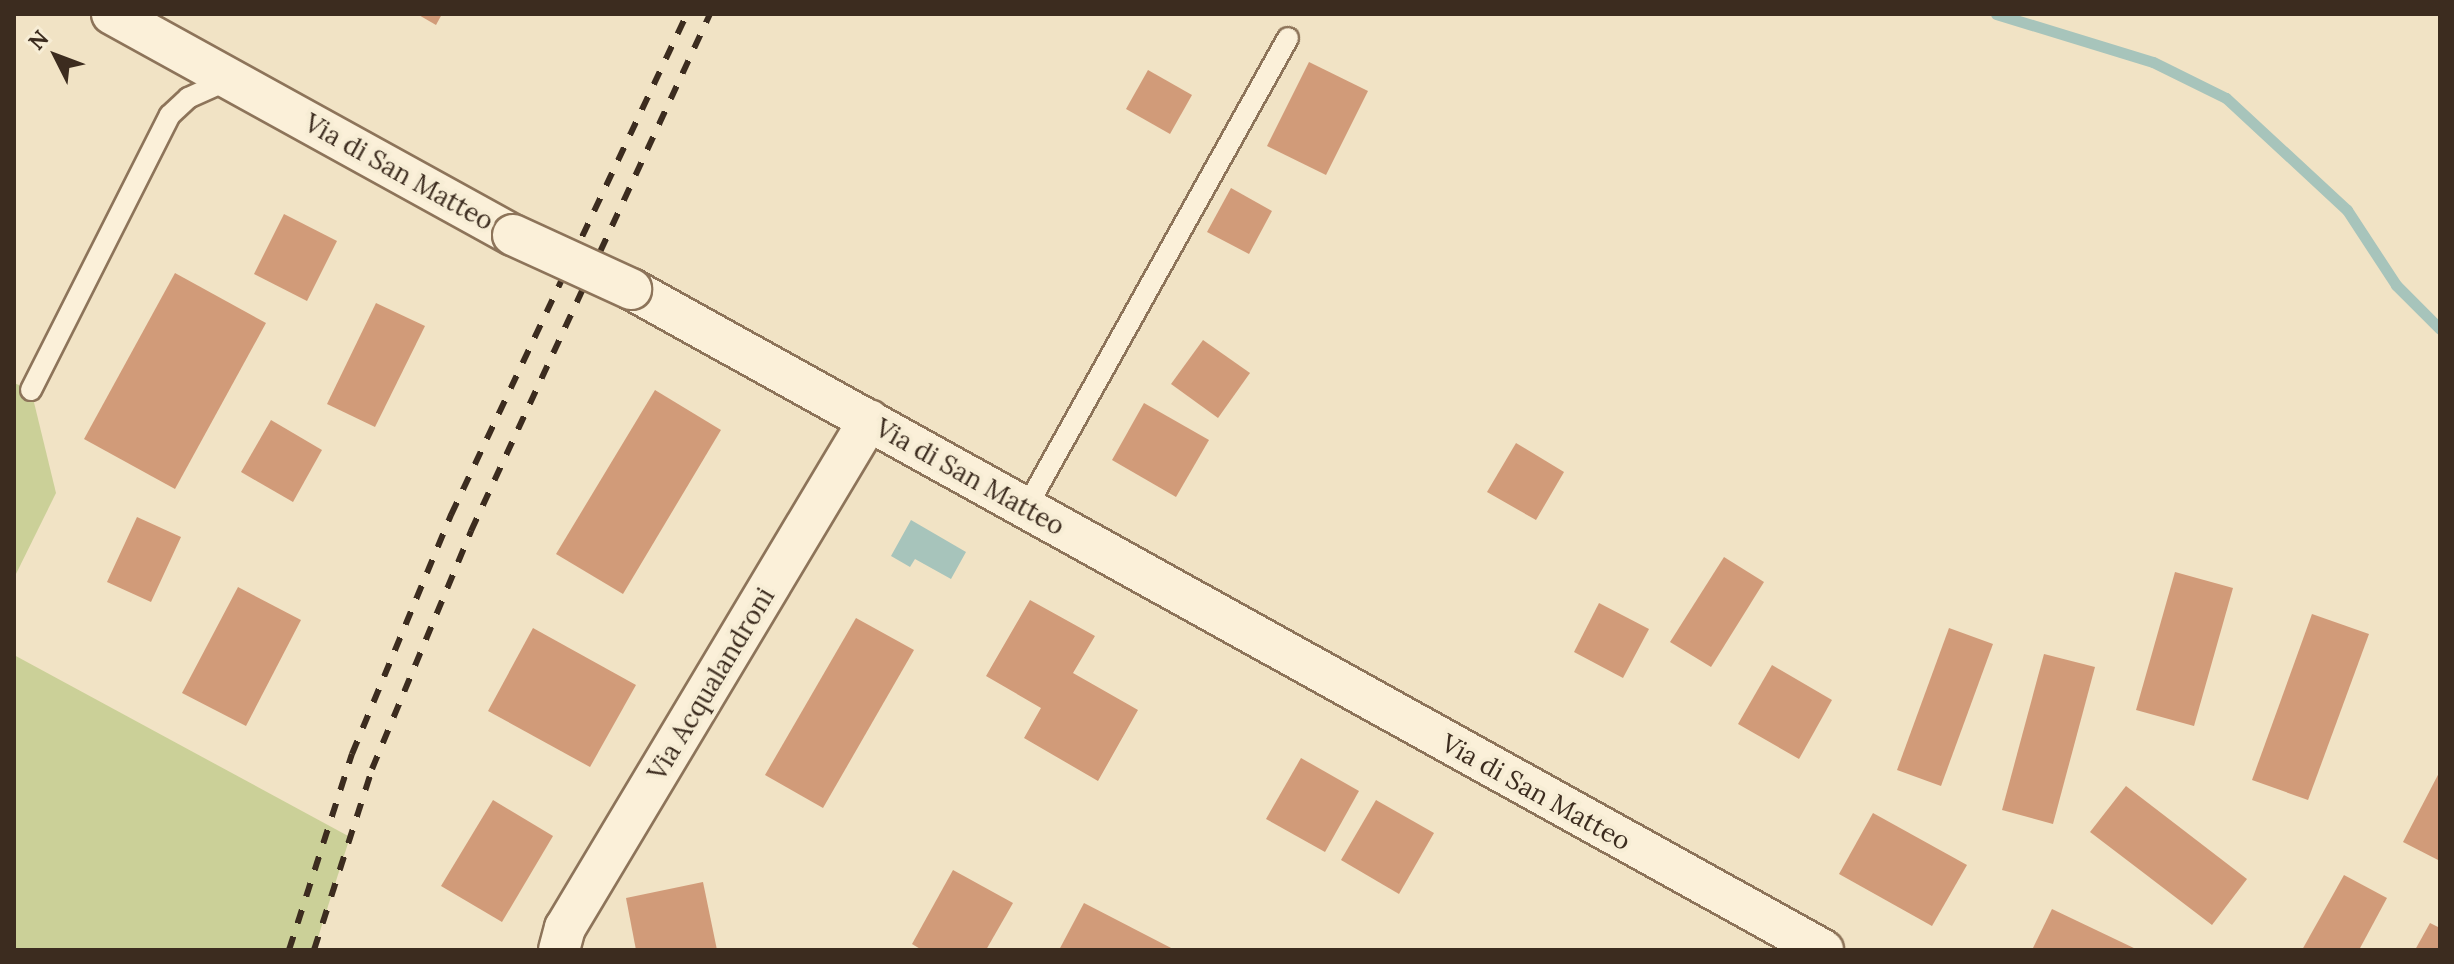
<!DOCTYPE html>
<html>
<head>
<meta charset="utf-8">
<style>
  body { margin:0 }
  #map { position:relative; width:2454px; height:964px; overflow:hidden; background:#f1e3c5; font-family:Lora,serif }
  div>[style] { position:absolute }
  .green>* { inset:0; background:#cbd098 }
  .water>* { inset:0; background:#a7c4bb }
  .stream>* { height:11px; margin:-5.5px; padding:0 5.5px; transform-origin:5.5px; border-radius:5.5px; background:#a7c4bb }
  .building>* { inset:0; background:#d19b79 }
  .roads { filter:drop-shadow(2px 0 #8d745a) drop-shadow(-2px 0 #8d745a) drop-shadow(0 2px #8d745a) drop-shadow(0 -2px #8d745a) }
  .lane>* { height:20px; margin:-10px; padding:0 10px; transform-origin:10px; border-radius:10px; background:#fbf0d9 }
  .street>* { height:40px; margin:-20px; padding:0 20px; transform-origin:20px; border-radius:20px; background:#fbf0d9 }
  .rail>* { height:6px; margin-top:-3px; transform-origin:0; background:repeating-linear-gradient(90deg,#3c2c1f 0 14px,transparent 0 28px) }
  .bridges { filter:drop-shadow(2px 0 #8d745a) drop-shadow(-2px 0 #8d745a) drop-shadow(0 2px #8d745a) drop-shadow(0 -2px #8d745a) }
  .street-bridge>* { height:40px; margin:-20px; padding:0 20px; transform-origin:20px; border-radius:20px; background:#fbf0d9 }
  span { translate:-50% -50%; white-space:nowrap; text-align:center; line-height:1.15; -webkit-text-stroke:8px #f7edd5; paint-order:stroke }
  .street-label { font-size:26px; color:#3c2c1f }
  .frame { position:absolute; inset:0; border:16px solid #3c2c1f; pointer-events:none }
  .north { position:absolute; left:16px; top:16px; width:80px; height:80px; -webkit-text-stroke:6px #f7edd5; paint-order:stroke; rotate:312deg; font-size:22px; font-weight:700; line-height:32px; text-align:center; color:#3c2c1f }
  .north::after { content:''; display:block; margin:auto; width:28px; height:36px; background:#3c2c1f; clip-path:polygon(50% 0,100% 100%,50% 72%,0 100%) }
</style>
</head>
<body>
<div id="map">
  <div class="green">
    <i style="clip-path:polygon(14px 383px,31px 390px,56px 493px,14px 578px)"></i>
    <i style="clip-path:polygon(14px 655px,350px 837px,314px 950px,14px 950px)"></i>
  </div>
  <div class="water">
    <i style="clip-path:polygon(911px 520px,966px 552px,951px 579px,915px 559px,910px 567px,891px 556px)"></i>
  </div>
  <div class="stream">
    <i style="left:1996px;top:14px;width:164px;rotate:17deg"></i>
    <i style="left:2153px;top:62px;width:81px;rotate:26.3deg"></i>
    <i style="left:2226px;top:98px;width:165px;rotate:42.8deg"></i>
    <i style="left:2347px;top:210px;width:90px;rotate:56.8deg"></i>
    <i style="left:2396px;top:285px;width:62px;rotate:45deg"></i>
  </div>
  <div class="building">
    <i style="clip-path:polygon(417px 14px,442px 14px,436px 25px)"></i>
    <i style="clip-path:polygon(1309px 62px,1368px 91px,1326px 175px,1267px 146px)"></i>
    <i style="clip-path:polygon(1148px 70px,1192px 95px,1170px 134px,1126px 109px)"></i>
    <i style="clip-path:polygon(1231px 188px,1272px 211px,1249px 254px,1207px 232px)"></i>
    <i style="clip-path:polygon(284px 214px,337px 241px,307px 301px,254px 274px)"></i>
    <i style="clip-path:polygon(175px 273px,266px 323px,175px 489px,84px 439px)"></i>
    <i style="clip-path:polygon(376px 303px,425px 326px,375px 427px,327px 404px)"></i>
    <i style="clip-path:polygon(1203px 340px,1250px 373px,1218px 418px,1171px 384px)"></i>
    <i style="clip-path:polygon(655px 390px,721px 430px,623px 594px,556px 554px)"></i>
    <i style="clip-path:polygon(1144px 403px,1209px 440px,1176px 497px,1112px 460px)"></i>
    <i style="clip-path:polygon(271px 420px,322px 450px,293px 502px,241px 472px)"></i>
    <i style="clip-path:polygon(1516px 443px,1564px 472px,1536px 520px,1487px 492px)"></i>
    <i style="clip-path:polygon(137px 517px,181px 537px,151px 602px,107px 582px)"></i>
    <i style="clip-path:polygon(1724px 557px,1764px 582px,1711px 667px,1670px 642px)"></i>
    <i style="clip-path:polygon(2175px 572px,2233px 588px,2194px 726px,2136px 710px)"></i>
    <i style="clip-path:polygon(238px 587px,301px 620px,246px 726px,182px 693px)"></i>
    <i style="clip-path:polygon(1030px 600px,1095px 636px,1073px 673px,1138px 710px,1098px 781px,1024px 738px,1041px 708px,986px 676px)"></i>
    <i style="clip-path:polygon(1599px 603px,1649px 629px,1623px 678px,1574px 652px)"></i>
    <i style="clip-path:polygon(2312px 614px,2369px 634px,2308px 800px,2252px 780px)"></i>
    <i style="clip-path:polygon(856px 618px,914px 650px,823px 808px,765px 775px)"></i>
    <i style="clip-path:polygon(533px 628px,636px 685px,590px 767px,488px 711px)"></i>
    <i style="clip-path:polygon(1949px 628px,1993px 644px,1941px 786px,1897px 770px)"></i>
    <i style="clip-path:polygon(2044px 654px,2095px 667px,2053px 824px,2002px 810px)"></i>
    <i style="clip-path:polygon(1772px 665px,1832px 700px,1799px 759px,1738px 724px)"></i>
    <i style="clip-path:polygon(1301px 758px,1359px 791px,1325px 852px,1266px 819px)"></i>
    <i style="clip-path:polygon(2440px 771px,2440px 861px,2403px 842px)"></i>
    <i style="clip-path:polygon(2126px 786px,2247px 879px,2212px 925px,2090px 832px)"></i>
    <i style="clip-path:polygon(493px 800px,553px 836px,502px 922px,441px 886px)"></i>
    <i style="clip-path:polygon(1376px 800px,1434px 833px,1399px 894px,1341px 860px)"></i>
    <i style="clip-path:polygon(1873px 813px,1967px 865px,1932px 926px,1839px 874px)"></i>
    <i style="clip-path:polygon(953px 870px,1013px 903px,986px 950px,922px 950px,912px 944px)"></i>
    <i style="clip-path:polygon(2344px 875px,2387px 898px,2359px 950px,2302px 950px)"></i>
    <i style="clip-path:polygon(703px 882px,717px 950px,636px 950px,626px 898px)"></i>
    <i style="clip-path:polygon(1084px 903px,1175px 950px,1059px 950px)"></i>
    <i style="clip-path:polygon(2052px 909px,2138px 950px,2032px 950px)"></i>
    <i style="clip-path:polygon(2430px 923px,2440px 928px,2440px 950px,2415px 950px)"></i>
  </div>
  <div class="roads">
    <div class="lane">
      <i style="left:31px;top:390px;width:308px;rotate:-63.2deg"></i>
      <i style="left:170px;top:115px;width:25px;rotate:-43deg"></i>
      <i style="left:188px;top:98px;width:46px;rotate:-24.3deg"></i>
      <i style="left:1026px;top:508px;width:538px;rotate:-60.86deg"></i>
    </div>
    <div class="street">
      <i style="left:112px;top:14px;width:458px;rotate:28.9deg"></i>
      <i style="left:631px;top:289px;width:1363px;rotate:29.01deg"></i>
      <i style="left:559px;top:950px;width:23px;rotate:-75deg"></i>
      <i style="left:565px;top:928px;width:592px;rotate:-59.1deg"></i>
    </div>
  </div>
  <div class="rail">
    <i style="left:289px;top:950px;width:206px;rotate:-72.2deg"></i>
    <i style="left:352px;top:754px;width:259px;rotate:-67.5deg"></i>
    <i style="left:451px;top:515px;width:554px;rotate:-64.78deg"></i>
    <i style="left:314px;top:950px;width:190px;rotate:-72.2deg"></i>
    <i style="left:372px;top:769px;width:258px;rotate:-67.4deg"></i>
    <i style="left:471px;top:531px;width:570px;rotate:-65.19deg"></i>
  </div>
  <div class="bridges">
    <div class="street-bridge">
      <i style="left:513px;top:235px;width:130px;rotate:24.6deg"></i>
    </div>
  </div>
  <div class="street-label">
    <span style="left:399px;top:172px;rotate:29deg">Via di San Matteo</span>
    <span style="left:970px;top:477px;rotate:29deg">Via di San Matteo</span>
    <span style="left:711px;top:684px;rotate:-59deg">Via Acqualandroni</span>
    <span style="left:1536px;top:792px;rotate:29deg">Via di San Matteo</span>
  </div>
  <div class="frame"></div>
  <div class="north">N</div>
</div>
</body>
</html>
